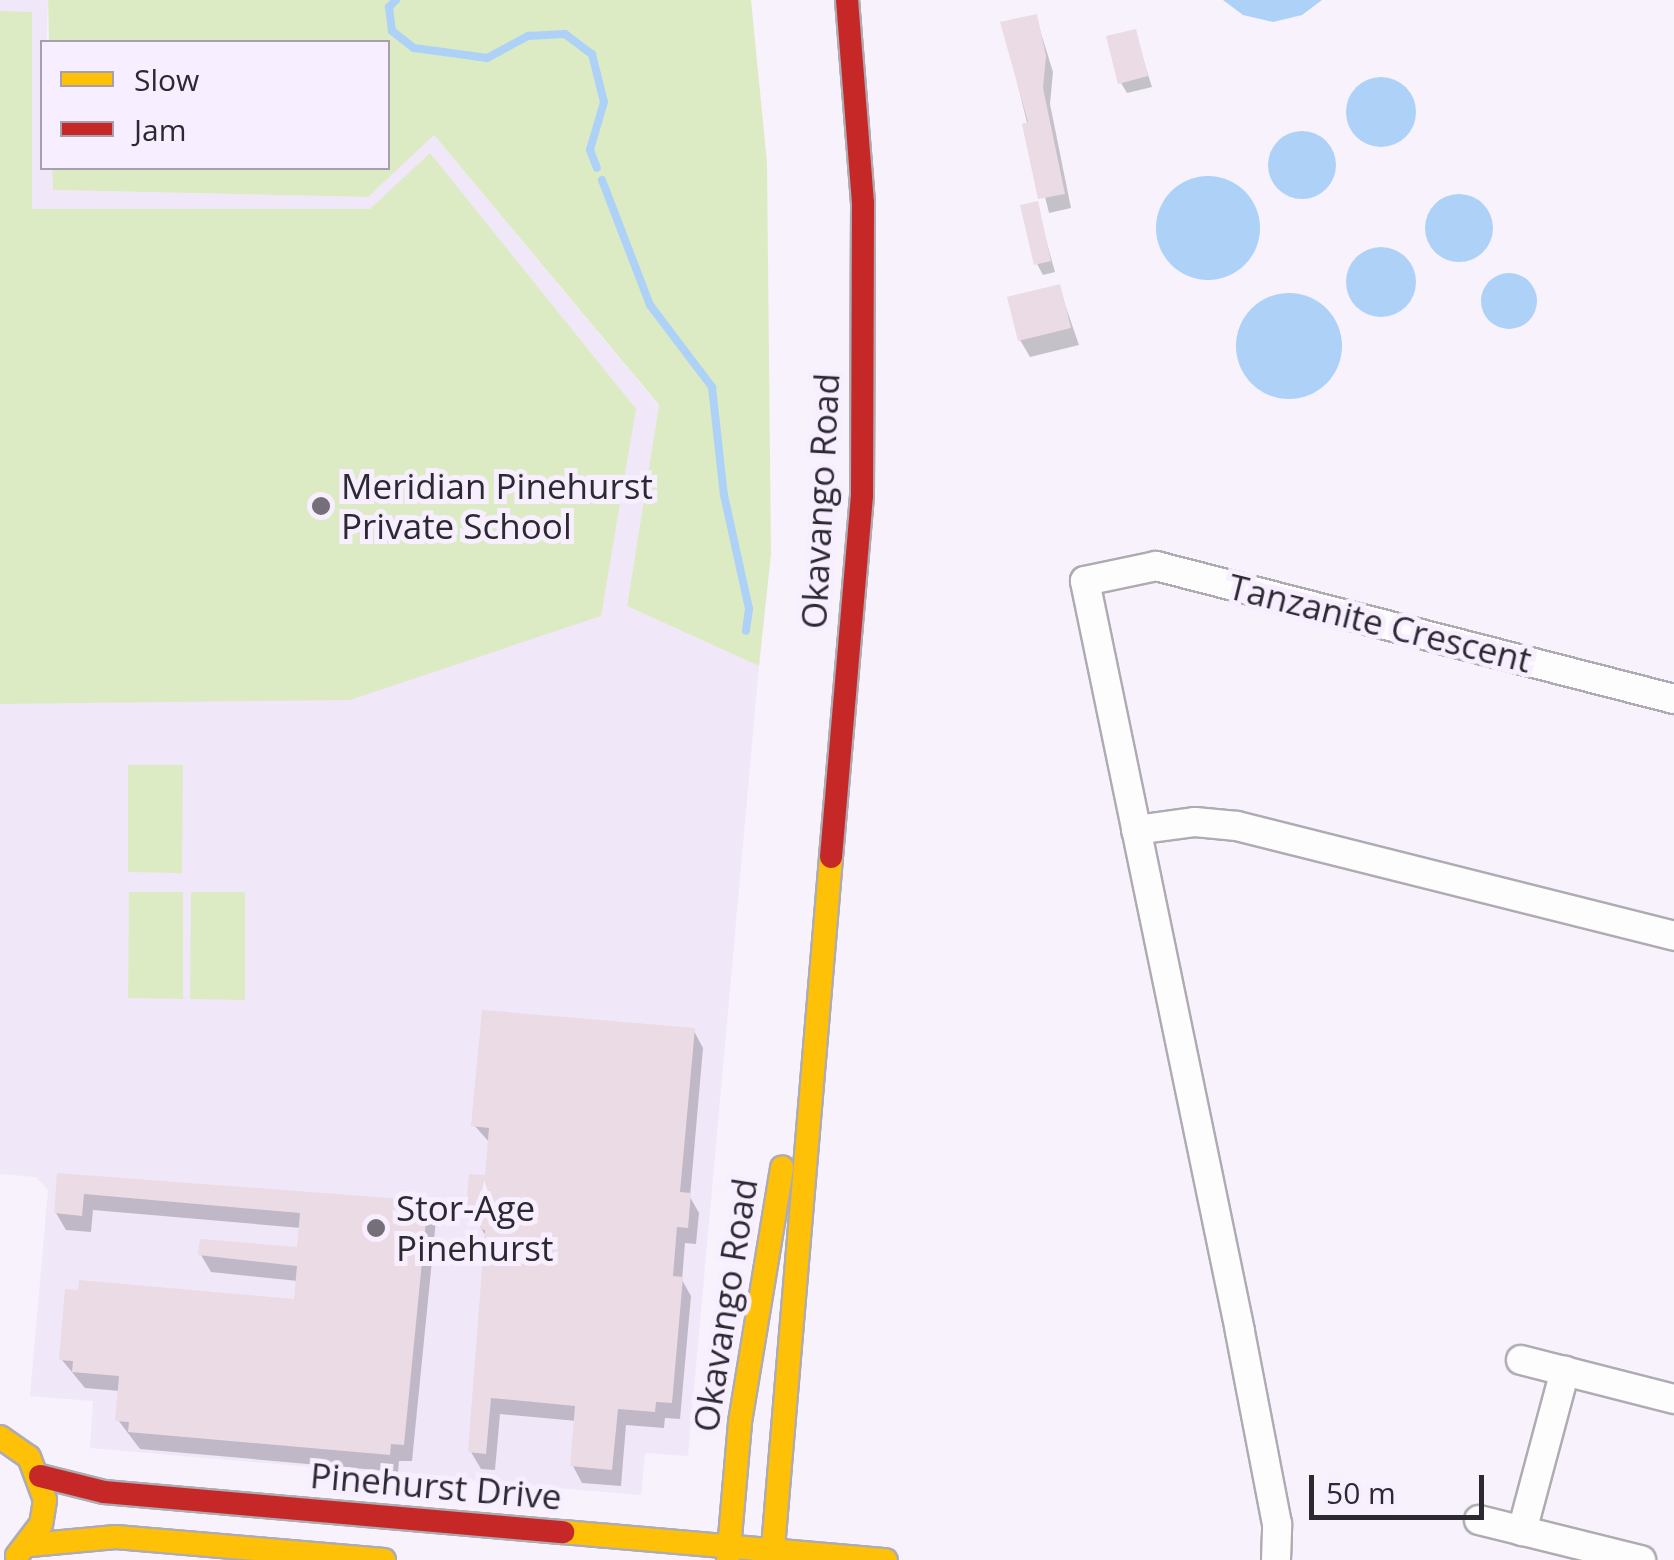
<!DOCTYPE html>
<html>
<head>
<meta charset="utf-8">
<style>
  body { margin:0 }
  #map { position:relative; width:1674px; height:1560px; overflow:hidden; background:#f7f2fb; font-family:"Open Sans",sans-serif }
  div>[style] { position:absolute }
  .built>* { inset:0; background:#f0e7f8 }
  .green>* { inset:0; background:#ddebc5 }
  .water>* { inset:0; background:#aed1f7 }
  .round { border-radius:50% }
  .shadow>* { inset:0; background:#0003 }
  .stream>* { height:8px; margin:-4px; padding:0 4px; transform-origin:4px; border-radius:4px; background:#aed1f7 }
  .building>* { inset:0; background:#ebdbe4 }
  .roads { filter:drop-shadow(2px 0 #afabb2) drop-shadow(-2px 0 #afabb2) drop-shadow(0 2px #afabb2) drop-shadow(0 -2px #afabb2) }
  .street>* { height:28px; margin:-14px; padding:0 14px; transform-origin:14px; border-radius:14px; background:#fefdfe }
  .slow>* { height:22px; margin:-11px; padding:0 11px; transform-origin:11px; border-radius:11px; background:#ffc107 }
  .jam>* { height:22px; margin:-11px; padding:0 11px; transform-origin:11px; border-radius:11px; background:#c62828 }
  .dots>* { width:28px; height:28px; translate:-50% -50%; box-sizing:border-box; border:5px solid #f7eeff; border-radius:50% }
  span { translate:-50% -50%; white-space:nowrap; text-align:center; line-height:1.15; -webkit-text-stroke:10px #f7eeff; paint-order:stroke }
  .poi-label { font-size:35px; color:#2d2931 }
  .left { translate:0 -50%; text-align:left }
  .street-label { font-size:35px; color:#2d2931 }
  .legend { position:absolute; left:40px; top:40px; width:350px; height:130px; box-sizing:border-box; background:#f7eeff; border:2px solid #a69fad; margin:0; padding:12px 18px; list-style:none; font-size:30px; color:#2d2931 }
  .legend li { display:flex; align-items:center; gap:20px; height:50px }
  .legend b { width:50px; border:2px solid #a69fad }
  .scale { position:absolute; left:1309px; top:1475px; width:175px; height:45px; box-sizing:border-box; border:5px solid #2d2931; border-top:0; padding-left:12px; font-size:30px; line-height:35px; white-space:nowrap; color:#2d2931; -webkit-text-stroke:8px #f7eeff; paint-order:stroke }
</style>
</head>
<body>
<div id="map">
  <div class="built">
    <i style="clip-path:polygon(0 0,48px 0,42px 168px,52px 168px,53px 190px,368px 197px,433px 134px,659px 406px,627px 606px,759px 666px,688px 1456px,645px 1453px,641px 1495px,90px 1448px,93px 1401px,30px 1396px,48px 1190px,36px 1177px,0 1174px)"></i>
  </div>
  <div class="green">
    <i style="clip-path:polygon(48px 0,751px 0,767px 163px,771px 554px,759px 666px,627px 606px,659px 405px,434px 135px,368px 197px,53px 190px,52px 168px,388px 168px,388px 42px,49px 42px)"></i>
    <i style="clip-path:polygon(0 11px,32px 12px,32px 209px,370px 209px,430px 153px,636px 409px,601px 616px,350px 700px,0 704px)"></i>
    <i style="clip-path:polygon(128px 765px,183px 765px,182px 873px,128px 872px)"></i>
    <i style="clip-path:polygon(129px 892px,183px 892px,183px 999px,128px 998px)"></i>
    <i style="clip-path:polygon(191px 892px,245px 892px,245px 1000px,190px 999px)"></i>
  </div>
  <div class="water">
    <i style="clip-path:polygon(1223px 0,1322px 0,1302px 15px,1273px 22px,1243px 15px)"></i>
    <i class="round" style="left:1346px;top:77px;width:70px;height:70px"></i>
    <i class="round" style="left:1268px;top:131px;width:68px;height:68px"></i>
    <i class="round" style="left:1156px;top:176px;width:104px;height:104px"></i>
    <i class="round" style="left:1425px;top:194px;width:68px;height:68px"></i>
    <i class="round" style="left:1346px;top:247px;width:70px;height:70px"></i>
    <i class="round" style="left:1481px;top:273px;width:56px;height:56px"></i>
    <i class="round" style="left:1236px;top:293px;width:106px;height:106px"></i>
  </div>
  <div class="shadow">
    <i style="clip-path:polygon(1036px 17px,1053px 72px,1050px 104px,1071px 208px,1049px 213px,1003px 24px)"></i>
    <i style="clip-path:polygon(1134px 31px,1152px 87px,1127px 93px,1121px 83px)"></i>
    <i style="clip-path:polygon(1036px 204px,1055px 272px,1043px 275px,1037px 264px)"></i>
    <i style="clip-path:polygon(1059px 287px,1079px 345px,1030px 357px,1020px 340px)"></i>
    <i style="clip-path:polygon(694px 1031px,703px 1048px,690px 1197px,699px 1213px,696px 1244px,685px 1243px,682px 1280px,691px 1296px,680px 1419px,665px 1418px,664px 1428px,626px 1425px,621px 1486px,582px 1483px,573px 1466px,577px 1421px,500px 1414px,495px 1470px,481px 1469px,471px 1452px,487px 1238px,469px 1208px,487px 1178px,490px 1143px,474px 1125px)"></i>
    <i style="clip-path:polygon(60px 1176px,426px 1203px,436px 1220px,412px 1461px,399px 1461px,398px 1472px,140px 1449px,118px 1420px,120px 1391px,85px 1388px,62px 1360px,296px 1302px,298px 1281px,211px 1272px,201px 1255px,299px 1249px,301px 1228px,93px 1210px,91px 1232px,66px 1230px,56px 1213px)"></i>
  </div>
  <div class="stream">
    <i style="left:396px;top:0;width:10px;rotate:135deg"></i>
    <i style="left:389px;top:7px;width:24px;rotate:83deg"></i>
    <i style="left:392px;top:31px;width:28px;rotate:38deg"></i>
    <i style="left:414px;top:48px;width:74px;rotate:7.8deg"></i>
    <i style="left:487px;top:58px;width:47px;rotate:-28.2deg"></i>
    <i style="left:528px;top:36px;width:37px;rotate:-3deg"></i>
    <i style="left:565px;top:34px;width:34px;rotate:37deg"></i>
    <i style="left:592px;top:54px;width:49px;rotate:76deg"></i>
    <i style="left:604px;top:102px;width:50px;rotate:106.3deg"></i>
    <i style="left:590px;top:150px;width:19px;rotate:69deg"></i>
    <i style="left:602px;top:180px;width:134px;rotate:69deg"></i>
    <i style="left:650px;top:305px;width:103px;rotate:52.9deg"></i>
    <i style="left:712px;top:387px;width:109px;rotate:83.7deg"></i>
    <i style="left:724px;top:495px;width:117px;rotate:77.6deg"></i>
    <i style="left:749px;top:609px;width:22px;rotate:98deg"></i>
  </div>
  <div class="building">
    <i style="clip-path:polygon(1037px 14px,1046px 56px,1043px 88px,1065px 194px,1038px 199px,1022px 124px,1028px 122px,1000px 22px)"></i>
    <i style="clip-path:polygon(1136px 29px,1148px 76px,1118px 84px,1106px 36px)"></i>
    <i style="clip-path:polygon(1038px 201px,1051px 261px,1034px 265px,1020px 205px)"></i>
    <i style="clip-path:polygon(1060px 284px,1071px 328px,1018px 341px,1007px 297px)"></i>
    <i style="clip-path:polygon(482px 1010px,695px 1028px,680px 1192px,691px 1193px,688px 1228px,677px 1227px,673px 1276px,683px 1277px,672px 1403px,656px 1402px,655px 1412px,618px 1409px,612px 1470px,570px 1466px,575px 1406px,491px 1398px,486px 1454px,468px 1452px,485px 1230px,480px 1229px,482px 1210px,466px 1209px,469px 1174px,485px 1175px,489px 1128px,471px 1126px)"></i>
    <i style="clip-path:polygon(57px 1173px,428px 1201px,404px 1445px,391px 1444px,390px 1455px,128px 1432px,129px 1422px,115px 1421px,119px 1376px,72px 1372px,73px 1361px,59px 1360px,65px 1289px,78px 1290px,79px 1280px,294px 1299px,297px 1266px,198px 1255px,200px 1239px,297px 1247px,300px 1213px,84px 1194px,82px 1216px,54px 1213px)"></i>
  </div>
  <div class="roads">
    <div class="street">
      <i style="left:1136px;top:830px;width:60px;rotate:-7.7deg"></i>
      <i style="left:1195px;top:822px;width:42px;rotate:5.4deg"></i>
      <i style="left:1237px;top:826px;width:451px;rotate:14.1deg"></i>
      <i style="left:1521px;top:1360px;width:158px;rotate:14.3deg"></i>
      <i style="left:1479px;top:1520px;width:167px;rotate:13.9deg"></i>
      <i style="left:1522px;top:1531px;width:166px;rotate:-75deg"></i>
      <i style="left:1276px;top:1560px;width:36px;rotate:-88deg"></i>
      <i style="left:1277px;top:1524px;width:197px;rotate:-100.9deg"></i>
      <i style="left:1240px;top:1331px;width:766px;rotate:-101.68deg"></i>
      <i style="left:1085px;top:581px;width:73px;rotate:-11.9deg"></i>
      <i style="left:1156px;top:566px;width:535px;rotate:14.4deg"></i>
    </div>
    <div class="slow">
      <i style="left:0;top:1437px;width:35px;rotate:35deg"></i>
      <i style="left:29px;top:1457px;width:46px;rotate:69.6deg"></i>
      <i style="left:45px;top:1500px;width:24px;rotate:99deg"></i>
      <i style="left:41px;top:1524px;width:40px;rotate:127deg"></i>
      <i style="left:563px;top:1532px;width:324px;rotate:5deg"></i>
      <i style="left:30px;top:1545px;width:86px;rotate:-5.3deg"></i>
      <i style="left:116px;top:1537px;width:269px;rotate:4.9deg"></i>
      <i style="left:728px;top:1560px;width:139px;rotate:-85deg"></i>
      <i style="left:740px;top:1422px;width:258px;rotate:-80.6deg"></i>
      <i style="left:772px;top:1560px;width:705px;rotate:-85.2deg"></i>
    </div>
    <div class="jam">
      <i style="left:831px;top:857px;width:362px;rotate:-85.1deg"></i>
      <i style="left:862px;top:496px;width:293px;rotate:-89.8deg"></i>
      <i style="left:863px;top:203px;width:204px;rotate:-94.5deg"></i>
      <i style="left:40px;top:1476px;width:66px;rotate:14deg"></i>
      <i style="left:104px;top:1492px;width:461px;rotate:5deg"></i>
    </div>
  </div>
  <div class="dots">
    <i style="left:321px;top:506px;background:#746f78"></i>
    <i style="left:376px;top:1228px;background:#746f78"></i>
  </div>
  <div class="poi-label">
    <span class="left" style="left:341px;top:506px">Meridian Pinehurst<br>Private School</span>
    <span class="left" style="left:396px;top:1228px">Stor-Age<br>Pinehurst</span>
  </div>
  <div class="street-label">
    <span style="left:820px;top:501px;rotate:-87deg">Okavango Road</span>
    <span style="left:1380px;top:623px;rotate:14deg">Tanzanite Crescent</span>
    <span style="left:725px;top:1305px;rotate:-81deg">Okavango Road</span>
    <span style="left:436px;top:1486px;rotate:5deg">Pinehurst Drive</span>
  </div>
  <ul class="legend">
  <li><b style="height:12px;background:#ffc107"></b>Slow</li>
  <li><b style="height:12px;background:#c62828"></b>Jam</li>
  </ul>
  <div class="scale">50 m</div>
</div>
</body>
</html>
